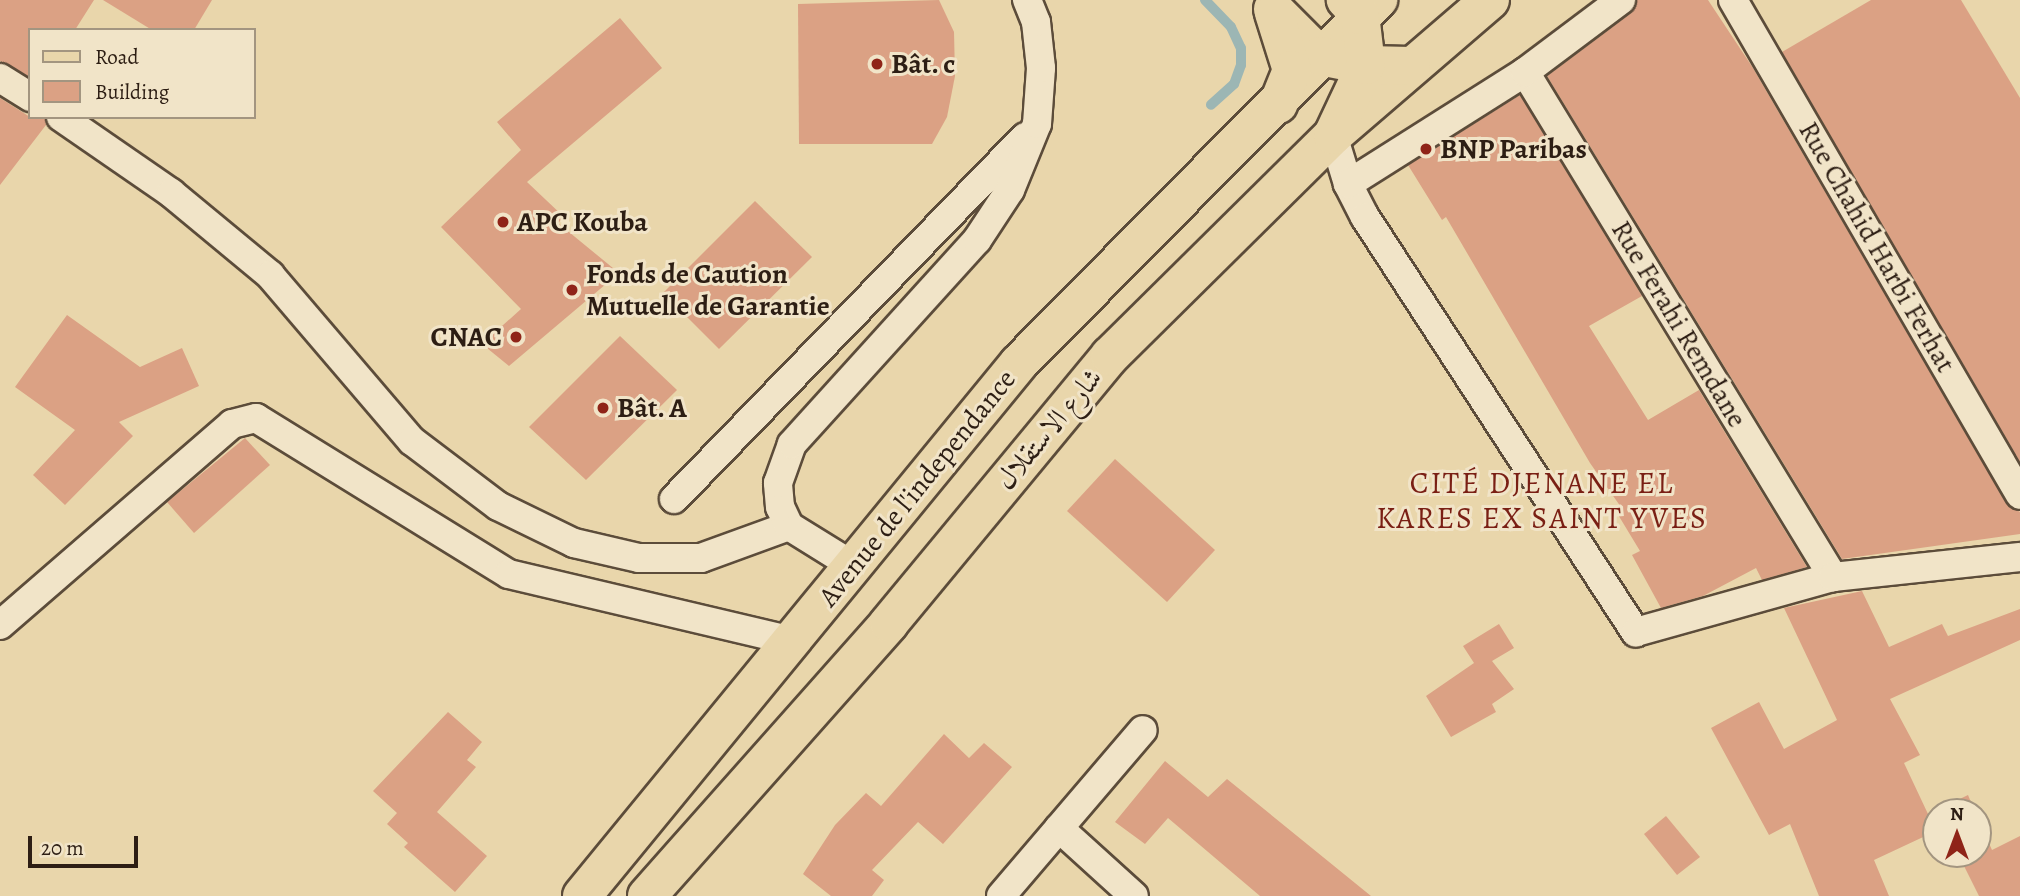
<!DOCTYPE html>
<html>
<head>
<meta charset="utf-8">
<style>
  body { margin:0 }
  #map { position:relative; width:2020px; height:896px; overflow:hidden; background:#e9d6ab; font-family:Alegreya,Amiri,serif }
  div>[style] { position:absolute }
  .stream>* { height:10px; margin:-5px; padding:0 5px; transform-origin:5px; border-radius:5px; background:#9cb6b4 }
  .building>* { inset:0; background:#dba184 }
  .roads { filter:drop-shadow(2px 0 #5c4c3a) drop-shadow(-2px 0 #5c4c3a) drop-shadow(0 2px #5c4c3a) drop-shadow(0 -2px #5c4c3a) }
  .minor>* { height:28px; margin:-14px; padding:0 14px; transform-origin:14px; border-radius:14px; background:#f1e4c8 }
  .primary>* { height:38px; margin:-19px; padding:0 19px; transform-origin:19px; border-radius:19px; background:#e9d6ab }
  .motorway>* { height:38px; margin:-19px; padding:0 19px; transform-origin:19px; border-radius:19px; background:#e9d6ab }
  .dots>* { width:19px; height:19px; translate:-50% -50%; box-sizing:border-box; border:4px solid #f1e4c8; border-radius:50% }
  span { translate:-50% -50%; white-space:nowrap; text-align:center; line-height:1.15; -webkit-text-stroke:6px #f1e4c8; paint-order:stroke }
  .poi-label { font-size:28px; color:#2d1e14; font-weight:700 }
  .left { translate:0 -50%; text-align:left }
  .right { translate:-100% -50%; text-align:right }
  .street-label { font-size:28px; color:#2d1e14 }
  .neighbourhood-label { font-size:30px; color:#7a1f14; letter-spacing:2px }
  .legend { position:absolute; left:28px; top:28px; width:228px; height:91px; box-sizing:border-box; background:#f1e4c8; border:2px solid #a39580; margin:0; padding:9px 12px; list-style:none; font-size:21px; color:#2d1e14 }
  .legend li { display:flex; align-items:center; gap:14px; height:35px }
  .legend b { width:35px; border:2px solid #a39580 }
  .north { position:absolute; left:1922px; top:798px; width:70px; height:70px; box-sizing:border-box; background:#f1e4c8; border:2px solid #a39580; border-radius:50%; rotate:0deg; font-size:19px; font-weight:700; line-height:28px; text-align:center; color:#2d1e14 }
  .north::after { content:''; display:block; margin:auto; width:24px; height:32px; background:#8f2418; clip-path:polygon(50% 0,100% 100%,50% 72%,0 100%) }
  .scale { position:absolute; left:28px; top:836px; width:110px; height:32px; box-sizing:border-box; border:4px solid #2d1e14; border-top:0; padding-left:9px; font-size:21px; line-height:24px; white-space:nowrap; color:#2d1e14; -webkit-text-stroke:5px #f1e4c8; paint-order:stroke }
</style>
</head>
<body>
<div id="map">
  <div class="stream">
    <i style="left:1205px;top:0;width:37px;rotate:46deg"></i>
    <i style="left:1231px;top:27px;width:23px;rotate:65deg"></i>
    <i style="left:1241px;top:48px;width:17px;rotate:90deg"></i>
    <i style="left:1241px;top:65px;width:20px;rotate:110deg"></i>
    <i style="left:1234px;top:84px;width:31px;rotate:138deg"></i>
  </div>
  <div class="building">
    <i style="clip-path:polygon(0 0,94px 0,75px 30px,30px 30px,30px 77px,0 61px)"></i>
    <i style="clip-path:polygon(103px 0,212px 0,194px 30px,152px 30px)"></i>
    <i style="clip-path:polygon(939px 0,954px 32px,955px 76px,947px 117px,932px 144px,799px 144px,798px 4px)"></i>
    <i style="clip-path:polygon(1637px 0,1708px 0,1753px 68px,2006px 503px,2020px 512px,2020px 534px,1842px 559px,1547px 76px,1631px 13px)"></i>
    <i style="clip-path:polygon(1871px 0,1961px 0,2020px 98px,2020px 462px,1782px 52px)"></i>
    <i style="clip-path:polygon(620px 18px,662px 68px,527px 182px,564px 217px,558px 223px,619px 273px,509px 366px,482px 344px,521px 309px,441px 227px,521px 150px,497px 122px)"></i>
    <i style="clip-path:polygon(1520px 95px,1642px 296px,1589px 326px,1648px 420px,1699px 390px,1807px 567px,1762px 580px,1756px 568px,1703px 596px,1661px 608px,1632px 555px,1640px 551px,1617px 513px,1623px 510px,1590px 463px,1446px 217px,1442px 220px,1408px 165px)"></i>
    <i style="clip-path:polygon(0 98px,30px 117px,45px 117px,46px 125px,0 185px)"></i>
    <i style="clip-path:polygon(755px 201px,812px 257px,719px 349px,663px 293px)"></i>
    <i style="clip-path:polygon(67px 315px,140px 367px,182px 348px,199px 386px,119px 422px,133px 436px,65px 505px,33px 475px,75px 430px,15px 387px)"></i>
    <i style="clip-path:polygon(620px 336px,677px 390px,586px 480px,529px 427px)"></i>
    <i style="clip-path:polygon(245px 438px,270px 465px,194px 533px,167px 502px)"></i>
    <i style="clip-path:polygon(1115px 459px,1215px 550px,1167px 602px,1067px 511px)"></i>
    <i style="clip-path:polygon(1862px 591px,1889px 647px,1942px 624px,1948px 636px,2020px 609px,2020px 640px,1890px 699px,1920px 755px,1904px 763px,1936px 831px,1874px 860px,1889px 896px,1819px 896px,1790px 824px,1769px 835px,1711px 728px,1759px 702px,1784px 749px,1837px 720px,1784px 608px)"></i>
    <i style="clip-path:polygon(1499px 624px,1514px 648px,1492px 661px,1514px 689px,1492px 704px,1496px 712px,1451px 737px,1426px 696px,1474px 663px,1463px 646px)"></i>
    <i style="clip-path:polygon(448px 712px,482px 742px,467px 760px,476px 767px,437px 812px,487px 856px,455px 892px,404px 847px,408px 843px,387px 824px,397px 813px,373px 791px)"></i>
    <i style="clip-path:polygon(944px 734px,969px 758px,984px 743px,1012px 767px,943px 844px,918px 822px,872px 870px,884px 880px,872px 896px,831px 896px,803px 874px,835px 825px,866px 793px,881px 806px)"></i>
    <i style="clip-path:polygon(1165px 761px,1208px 797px,1227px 779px,1371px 896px,1260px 896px,1168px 818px,1145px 844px,1115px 822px)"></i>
    <i style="clip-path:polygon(1968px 795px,1975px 812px,1938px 812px,1937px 810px)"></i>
    <i style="clip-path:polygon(1666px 816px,1700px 857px,1677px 875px,1644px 834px)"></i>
    <i style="clip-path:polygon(1978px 819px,1992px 850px,2020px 836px,2020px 896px,1979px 896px,1958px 854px,1978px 854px)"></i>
  </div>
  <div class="roads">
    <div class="minor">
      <i style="left:1733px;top:0;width:572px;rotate:59.89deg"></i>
      <i style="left:1525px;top:72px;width:592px;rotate:58.62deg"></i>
      <i style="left:0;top:78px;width:36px;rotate:32deg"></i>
      <i style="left:61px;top:117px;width:134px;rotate:34.6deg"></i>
      <i style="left:171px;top:193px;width:129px;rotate:39.6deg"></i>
      <i style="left:270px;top:275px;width:218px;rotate:49.5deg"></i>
      <i style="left:412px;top:441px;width:108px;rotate:37.1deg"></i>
      <i style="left:498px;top:506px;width:85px;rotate:26deg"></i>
      <i style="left:574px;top:543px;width:67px;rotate:13deg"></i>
      <i style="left:639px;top:558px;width:62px"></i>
      <i style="left:701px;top:558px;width:94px;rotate:-20deg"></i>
      <i style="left:1333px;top:135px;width:51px;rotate:73deg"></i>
      <i style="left:1348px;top:184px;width:37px;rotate:63deg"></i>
      <i style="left:1365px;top:217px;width:496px;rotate:56.9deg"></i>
      <i style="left:1636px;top:632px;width:205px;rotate:-15.6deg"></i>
      <i style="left:1833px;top:577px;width:188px;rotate:-6.1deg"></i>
      <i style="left:1348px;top:184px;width:209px;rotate:-32.3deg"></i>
      <i style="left:1525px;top:72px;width:120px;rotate:-36.9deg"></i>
      <i style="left:674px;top:499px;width:504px;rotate:-45.88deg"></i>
      <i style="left:855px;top:567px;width:78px;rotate:-148.2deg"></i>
      <i style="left:789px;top:526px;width:21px;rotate:-115deg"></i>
      <i style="left:780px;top:507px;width:24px;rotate:-95deg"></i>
      <i style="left:778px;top:483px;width:41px;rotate:-70.3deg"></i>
      <i style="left:792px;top:444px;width:275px;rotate:-47.8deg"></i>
      <i style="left:977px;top:240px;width:60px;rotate:-56.6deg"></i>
      <i style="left:1010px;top:190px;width:71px;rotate:-67.8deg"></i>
      <i style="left:1037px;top:124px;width:56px;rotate:-85.9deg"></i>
      <i style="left:1041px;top:68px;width:46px;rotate:-96.2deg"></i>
      <i style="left:1036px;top:22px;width:24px;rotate:-112deg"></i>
      <i style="left:0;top:625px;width:307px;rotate:-40.9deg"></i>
      <i style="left:232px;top:424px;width:25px;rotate:-14deg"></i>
      <i style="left:256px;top:418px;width:297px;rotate:31.7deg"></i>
      <i style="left:509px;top:574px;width:291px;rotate:13.3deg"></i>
      <i style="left:1059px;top:828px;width:101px;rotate:42.2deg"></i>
      <i style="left:1001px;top:896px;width:218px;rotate:-49.5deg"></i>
    </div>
    <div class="primary">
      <i style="left:582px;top:896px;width:689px;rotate:-50.65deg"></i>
      <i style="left:1019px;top:363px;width:511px;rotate:-45.32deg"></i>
      <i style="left:647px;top:896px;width:365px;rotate:-48.4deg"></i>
      <i style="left:889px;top:623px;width:347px;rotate:-50.4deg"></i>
      <i style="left:1110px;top:356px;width:314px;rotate:-44.7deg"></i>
      <i style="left:1333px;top:135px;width:207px;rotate:-40.7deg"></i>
    </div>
    <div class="motorway">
      <i style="left:1273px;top:9px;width:66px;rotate:45deg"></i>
      <i style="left:1320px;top:56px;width:47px;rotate:11.1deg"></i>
      <i style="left:1366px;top:65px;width:45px;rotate:1.3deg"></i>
      <i style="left:1274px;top:13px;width:60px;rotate:72.5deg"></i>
      <i style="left:1292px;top:70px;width:37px;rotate:112deg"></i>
      <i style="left:1333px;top:135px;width:77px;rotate:-64.8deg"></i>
      <i style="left:1366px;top:65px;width:50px;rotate:-96.8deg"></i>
      <i style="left:1360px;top:15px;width:21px;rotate:-133deg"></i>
    </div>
  </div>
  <div class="dots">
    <i style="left:877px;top:64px;background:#8f2418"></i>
    <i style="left:1426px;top:149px;background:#8f2418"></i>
    <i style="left:503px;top:222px;background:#8f2418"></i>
    <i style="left:572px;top:290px;background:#8f2418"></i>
    <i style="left:516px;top:337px;background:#8f2418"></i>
    <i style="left:603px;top:408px;background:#8f2418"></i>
  </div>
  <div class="poi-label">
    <span class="left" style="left:891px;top:64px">Bât. c</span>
    <span class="left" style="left:1440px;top:149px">BNP Paribas</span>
    <span class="left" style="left:517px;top:222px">APC Kouba</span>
    <span class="left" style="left:586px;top:290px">Fonds de Caution<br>Mutuelle de Garantie</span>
    <span class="right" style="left:502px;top:337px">CNAC</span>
    <span class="left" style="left:617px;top:408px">Bât. A</span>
  </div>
  <div class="street-label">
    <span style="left:1877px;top:247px;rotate:60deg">Rue Chahid Harbi Ferhat</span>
    <span style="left:1679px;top:324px;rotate:59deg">Rue Ferahi Remdane</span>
    <span style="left:1049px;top:429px;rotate:-50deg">شارع الاستقلال</span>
    <span style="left:917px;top:488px;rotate:-51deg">Avenue de l'independance</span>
  </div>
  <div class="neighbourhood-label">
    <span style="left:1542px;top:500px">CITÉ DJENANE EL<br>KARES EX SAINT YVES</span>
  </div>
  <ul class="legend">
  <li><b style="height:9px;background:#e9d6ab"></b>Road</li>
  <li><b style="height:19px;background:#dba184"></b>Building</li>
  </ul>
  <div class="north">N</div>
  <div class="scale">20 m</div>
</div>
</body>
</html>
